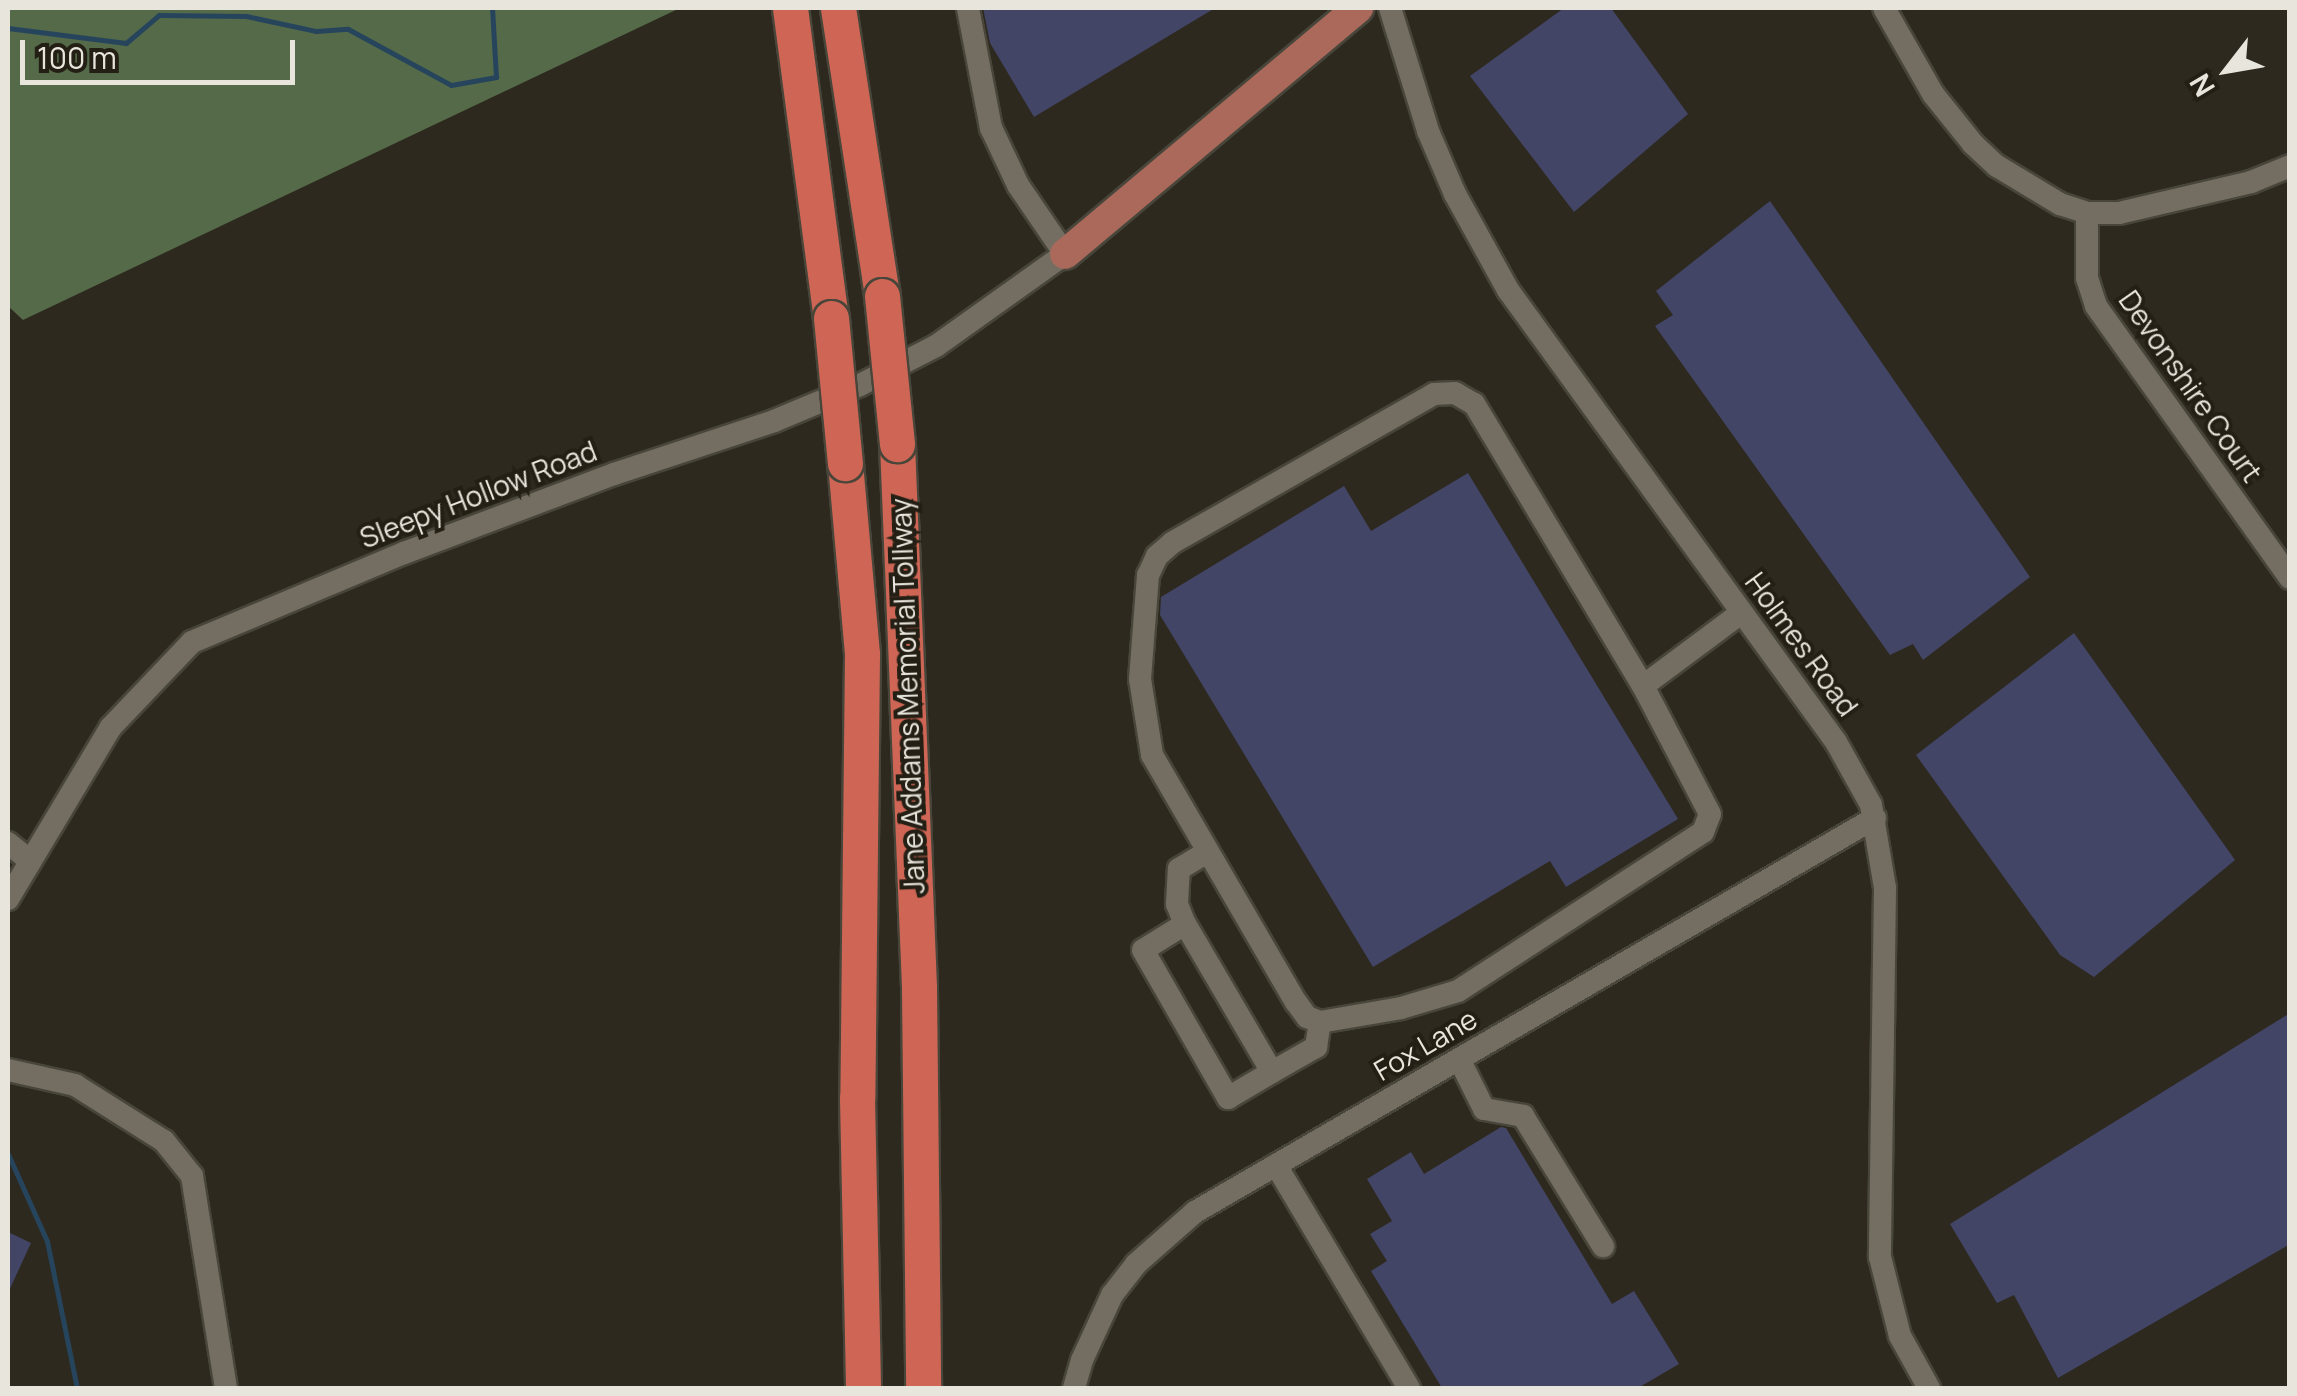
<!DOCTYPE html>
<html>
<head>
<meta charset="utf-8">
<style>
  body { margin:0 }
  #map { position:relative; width:2297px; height:1396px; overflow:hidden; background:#2d291e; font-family:Manrope,sans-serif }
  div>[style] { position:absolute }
  .forest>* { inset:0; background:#556a49 }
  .stream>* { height:5px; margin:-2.5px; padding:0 2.5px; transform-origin:2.5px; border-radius:2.5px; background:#26455d }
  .building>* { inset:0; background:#434566 }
  .roads { filter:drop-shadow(2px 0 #48453a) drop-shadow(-2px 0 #48453a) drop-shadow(0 2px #48453a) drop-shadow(0 -2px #48453a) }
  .minor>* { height:22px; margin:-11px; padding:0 11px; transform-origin:11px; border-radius:11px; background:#736e61 }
  .major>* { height:30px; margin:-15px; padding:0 15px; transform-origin:15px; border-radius:15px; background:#aa695a }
  .highway>* { height:35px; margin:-17.5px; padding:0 17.5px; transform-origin:17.5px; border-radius:17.5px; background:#cf6655 }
  .bridges { filter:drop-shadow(2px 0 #48453a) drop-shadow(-2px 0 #48453a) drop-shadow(0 2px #48453a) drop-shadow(0 -2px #48453a) }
  .highway-bridge>* { height:35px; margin:-17.5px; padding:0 17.5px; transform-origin:17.5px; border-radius:17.5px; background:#cf6655 }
  span { translate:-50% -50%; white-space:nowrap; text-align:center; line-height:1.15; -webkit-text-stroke:8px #241f14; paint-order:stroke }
  .street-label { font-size:28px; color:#e8e5dd }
  .frame { position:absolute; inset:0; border:10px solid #e8e5dd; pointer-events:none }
  .north { position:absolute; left:2177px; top:20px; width:100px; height:100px; -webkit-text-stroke:8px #241f14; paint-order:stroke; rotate:239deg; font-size:28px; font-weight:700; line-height:40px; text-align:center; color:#e8e5dd }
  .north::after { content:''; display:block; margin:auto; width:35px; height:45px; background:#e8e5dd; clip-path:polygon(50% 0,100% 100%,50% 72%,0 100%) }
  .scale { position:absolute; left:20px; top:40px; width:275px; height:45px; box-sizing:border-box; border:5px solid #e8e5dd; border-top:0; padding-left:12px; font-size:30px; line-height:35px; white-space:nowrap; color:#e8e5dd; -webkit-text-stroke:8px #241f14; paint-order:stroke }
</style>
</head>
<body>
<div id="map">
  <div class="forest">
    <i style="clip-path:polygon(8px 8px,680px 8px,23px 320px,8px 306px)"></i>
  </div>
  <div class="stream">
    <i style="left:8px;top:28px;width:119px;rotate:7.2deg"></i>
    <i style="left:126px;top:43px;width:43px;rotate:-40.3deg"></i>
    <i style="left:159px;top:15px;width:87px;rotate:0.7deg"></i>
    <i style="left:246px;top:16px;width:72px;rotate:12.1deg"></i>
    <i style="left:316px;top:31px;width:32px;rotate:-4deg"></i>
    <i style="left:348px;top:29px;width:117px;rotate:28.5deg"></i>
    <i style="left:451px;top:85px;width:46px;rotate:-10.1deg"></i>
    <i style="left:496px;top:77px;width:69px;rotate:-93.3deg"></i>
    <i style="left:8px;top:1154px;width:95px;rotate:65.9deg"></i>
    <i style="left:47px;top:1241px;width:150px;rotate:78.5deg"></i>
  </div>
  <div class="building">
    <i style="clip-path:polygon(983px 8px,1215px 8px,1034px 117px,990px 43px)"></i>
    <i style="clip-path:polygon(1564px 8px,1611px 8px,1688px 114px,1574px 212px,1470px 76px)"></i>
    <i style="clip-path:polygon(1770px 201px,2030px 577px,1923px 660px,1913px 644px,1890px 655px,1655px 326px,1673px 315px,1656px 291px)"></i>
    <i style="clip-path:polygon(1468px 473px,1678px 819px,1566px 887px,1550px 861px,1373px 967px,1160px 615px,1161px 597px,1344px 486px,1371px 531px)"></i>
    <i style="clip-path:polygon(2074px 633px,2235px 860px,2094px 977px,2060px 955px,1916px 755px)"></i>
    <i style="clip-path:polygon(2290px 1013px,2290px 1244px,2058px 1378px,2014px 1295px,1997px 1303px,1950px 1224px)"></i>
    <i style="clip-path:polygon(1501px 1127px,1506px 1128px,1612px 1304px,1634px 1291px,1679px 1364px,1638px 1388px,1442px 1388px,1371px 1271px,1387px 1261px,1370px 1234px,1392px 1221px,1367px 1179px,1411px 1152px,1424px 1174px)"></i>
    <i style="clip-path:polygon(8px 1232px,31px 1243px,8px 1293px)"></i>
  </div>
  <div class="roads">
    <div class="minor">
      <i style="left:1390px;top:8px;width:129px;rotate:72.8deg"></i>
      <i style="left:1428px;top:131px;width:69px;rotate:66.8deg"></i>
      <i style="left:1455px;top:194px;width:110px;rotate:61.1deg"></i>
      <i style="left:1508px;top:290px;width:558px;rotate:54.03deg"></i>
      <i style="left:1836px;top:742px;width:72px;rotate:60.9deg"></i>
      <i style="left:1871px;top:805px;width:84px;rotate:80.4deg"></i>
      <i style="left:1885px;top:888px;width:369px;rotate:90.8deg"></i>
      <i style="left:1880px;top:1257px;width:81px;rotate:75.8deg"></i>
      <i style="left:1900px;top:1336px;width:60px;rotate:60.9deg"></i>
      <i style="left:1884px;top:8px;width:99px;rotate:60.3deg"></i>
      <i style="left:1933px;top:94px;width:64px;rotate:51.3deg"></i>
      <i style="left:1973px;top:144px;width:33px;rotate:43deg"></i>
      <i style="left:1997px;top:166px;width:74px;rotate:31.1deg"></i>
      <i style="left:2060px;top:204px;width:28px;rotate:18deg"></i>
      <i style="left:2087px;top:213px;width:32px"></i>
      <i style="left:2119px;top:213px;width:136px;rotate:-13.2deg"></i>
      <i style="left:2251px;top:182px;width:42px;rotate:-22.3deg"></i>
      <i style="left:2087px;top:213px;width:65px;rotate:90deg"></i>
      <i style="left:2087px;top:278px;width:29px;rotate:72deg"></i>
      <i style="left:2096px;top:306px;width:334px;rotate:54.5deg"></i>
      <i style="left:1643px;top:686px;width:329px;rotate:-120.9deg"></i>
      <i style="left:1474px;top:404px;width:22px;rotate:-150deg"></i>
      <i style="left:1455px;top:393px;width:21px;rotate:177deg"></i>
      <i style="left:1434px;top:394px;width:301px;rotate:150.4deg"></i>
      <i style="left:1172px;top:543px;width:20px;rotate:139deg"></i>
      <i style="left:1157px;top:556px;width:21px;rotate:115deg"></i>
      <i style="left:1148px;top:575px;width:104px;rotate:94.4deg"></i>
      <i style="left:1140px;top:679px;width:77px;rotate:81deg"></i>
      <i style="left:1152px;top:755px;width:286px;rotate:59.8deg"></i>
      <i style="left:1296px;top:1002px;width:19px;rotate:54deg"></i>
      <i style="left:1307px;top:1017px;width:14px;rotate:21deg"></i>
      <i style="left:1320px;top:1022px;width:82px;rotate:-9.8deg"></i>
      <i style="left:1401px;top:1008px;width:59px;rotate:-16.6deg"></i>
      <i style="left:1458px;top:991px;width:292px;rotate:-33deg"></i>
      <i style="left:1703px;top:832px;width:19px;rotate:-69deg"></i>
      <i style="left:1710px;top:814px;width:144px;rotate:-117.6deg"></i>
      <i style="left:1643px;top:686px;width:122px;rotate:-36.7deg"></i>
      <i style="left:8px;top:843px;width:28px;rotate:39deg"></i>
      <i style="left:8px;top:899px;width:200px;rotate:-59.1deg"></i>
      <i style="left:111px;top:727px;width:117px;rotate:-46.4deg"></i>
      <i style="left:192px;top:642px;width:230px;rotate:-22.8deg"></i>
      <i style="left:404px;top:553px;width:224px;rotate:-20.6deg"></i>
      <i style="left:614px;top:474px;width:169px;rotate:-18.3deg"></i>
      <i style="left:774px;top:421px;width:93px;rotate:-22.7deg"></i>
      <i style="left:860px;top:385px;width:85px;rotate:-27.2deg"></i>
      <i style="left:936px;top:346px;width:158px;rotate:-35.5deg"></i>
      <i style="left:1065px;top:254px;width:83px;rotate:-124.3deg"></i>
      <i style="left:1018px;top:185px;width:63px;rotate:-115.3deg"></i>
      <i style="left:991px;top:128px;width:122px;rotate:-100.9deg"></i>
      <i style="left:1185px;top:924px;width:22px;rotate:-112deg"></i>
      <i style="left:1177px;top:904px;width:35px;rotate:-87deg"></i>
      <i style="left:1179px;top:869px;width:33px;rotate:-31deg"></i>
      <i style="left:1459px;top:1059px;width:56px;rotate:63.4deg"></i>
      <i style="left:1484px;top:1109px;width:40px;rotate:10deg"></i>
      <i style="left:1523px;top:1116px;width:153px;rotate:58.4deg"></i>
      <i style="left:8px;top:1070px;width:69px;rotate:12.6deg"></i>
      <i style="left:75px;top:1085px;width:105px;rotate:32.2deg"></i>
      <i style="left:164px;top:1141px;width:45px;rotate:51.3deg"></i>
      <i style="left:192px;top:1176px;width:215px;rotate:80.9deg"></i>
      <i style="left:1272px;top:1072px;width:172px;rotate:-120.4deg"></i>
      <i style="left:1185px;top:924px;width:49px;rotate:148.2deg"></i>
      <i style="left:1143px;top:950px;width:171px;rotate:60.1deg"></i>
      <i style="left:1228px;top:1098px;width:51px;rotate:-30.6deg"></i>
      <i style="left:1272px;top:1072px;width:51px;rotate:-29.6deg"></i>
      <i style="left:1316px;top:1047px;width:25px;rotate:-81deg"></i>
      <i style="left:1276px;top:1165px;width:260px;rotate:59.2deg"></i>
      <i style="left:1074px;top:1388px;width:29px;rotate:-74deg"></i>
      <i style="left:1082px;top:1360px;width:72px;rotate:-65.2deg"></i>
      <i style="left:1112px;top:1295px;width:39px;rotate:-52deg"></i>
      <i style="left:1136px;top:1264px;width:79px;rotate:-41.4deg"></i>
      <i style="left:1195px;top:1212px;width:786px;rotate:-30.09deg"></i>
    </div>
    <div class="major">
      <i style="left:1065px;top:254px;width:383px;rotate:-40deg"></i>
    </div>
    <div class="highway">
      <i style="left:790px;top:8px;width:313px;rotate:82.5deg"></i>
      <i style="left:838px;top:8px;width:291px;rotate:81.3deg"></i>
      <i style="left:897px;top:444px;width:544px;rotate:87.68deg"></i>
      <i style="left:919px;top:988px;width:400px;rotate:89.4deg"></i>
      <i style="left:845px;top:463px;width:192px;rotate:84.9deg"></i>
      <i style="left:862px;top:654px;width:444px;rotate:90.6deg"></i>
      <i style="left:857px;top:1098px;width:290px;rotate:88.8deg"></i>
    </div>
  </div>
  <div class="bridges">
    <div class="highway-bridge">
      <i style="left:882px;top:296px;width:149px;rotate:84.2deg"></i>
      <i style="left:831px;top:318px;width:146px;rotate:84.5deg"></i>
    </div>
  </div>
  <div class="street-label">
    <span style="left:2191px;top:386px;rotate:55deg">Devonshire Court</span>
    <span style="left:478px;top:494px;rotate:-21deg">Sleepy Hollow Road</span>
    <span style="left:1802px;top:644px;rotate:54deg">Holmes Road</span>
    <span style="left:907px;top:696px;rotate:-92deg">Jane Addams Memorial Tollway</span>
    <span style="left:1425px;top:1044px;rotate:-30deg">Fox Lane</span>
  </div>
  <div class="frame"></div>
  <div class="north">N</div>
  <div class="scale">100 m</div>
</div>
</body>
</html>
